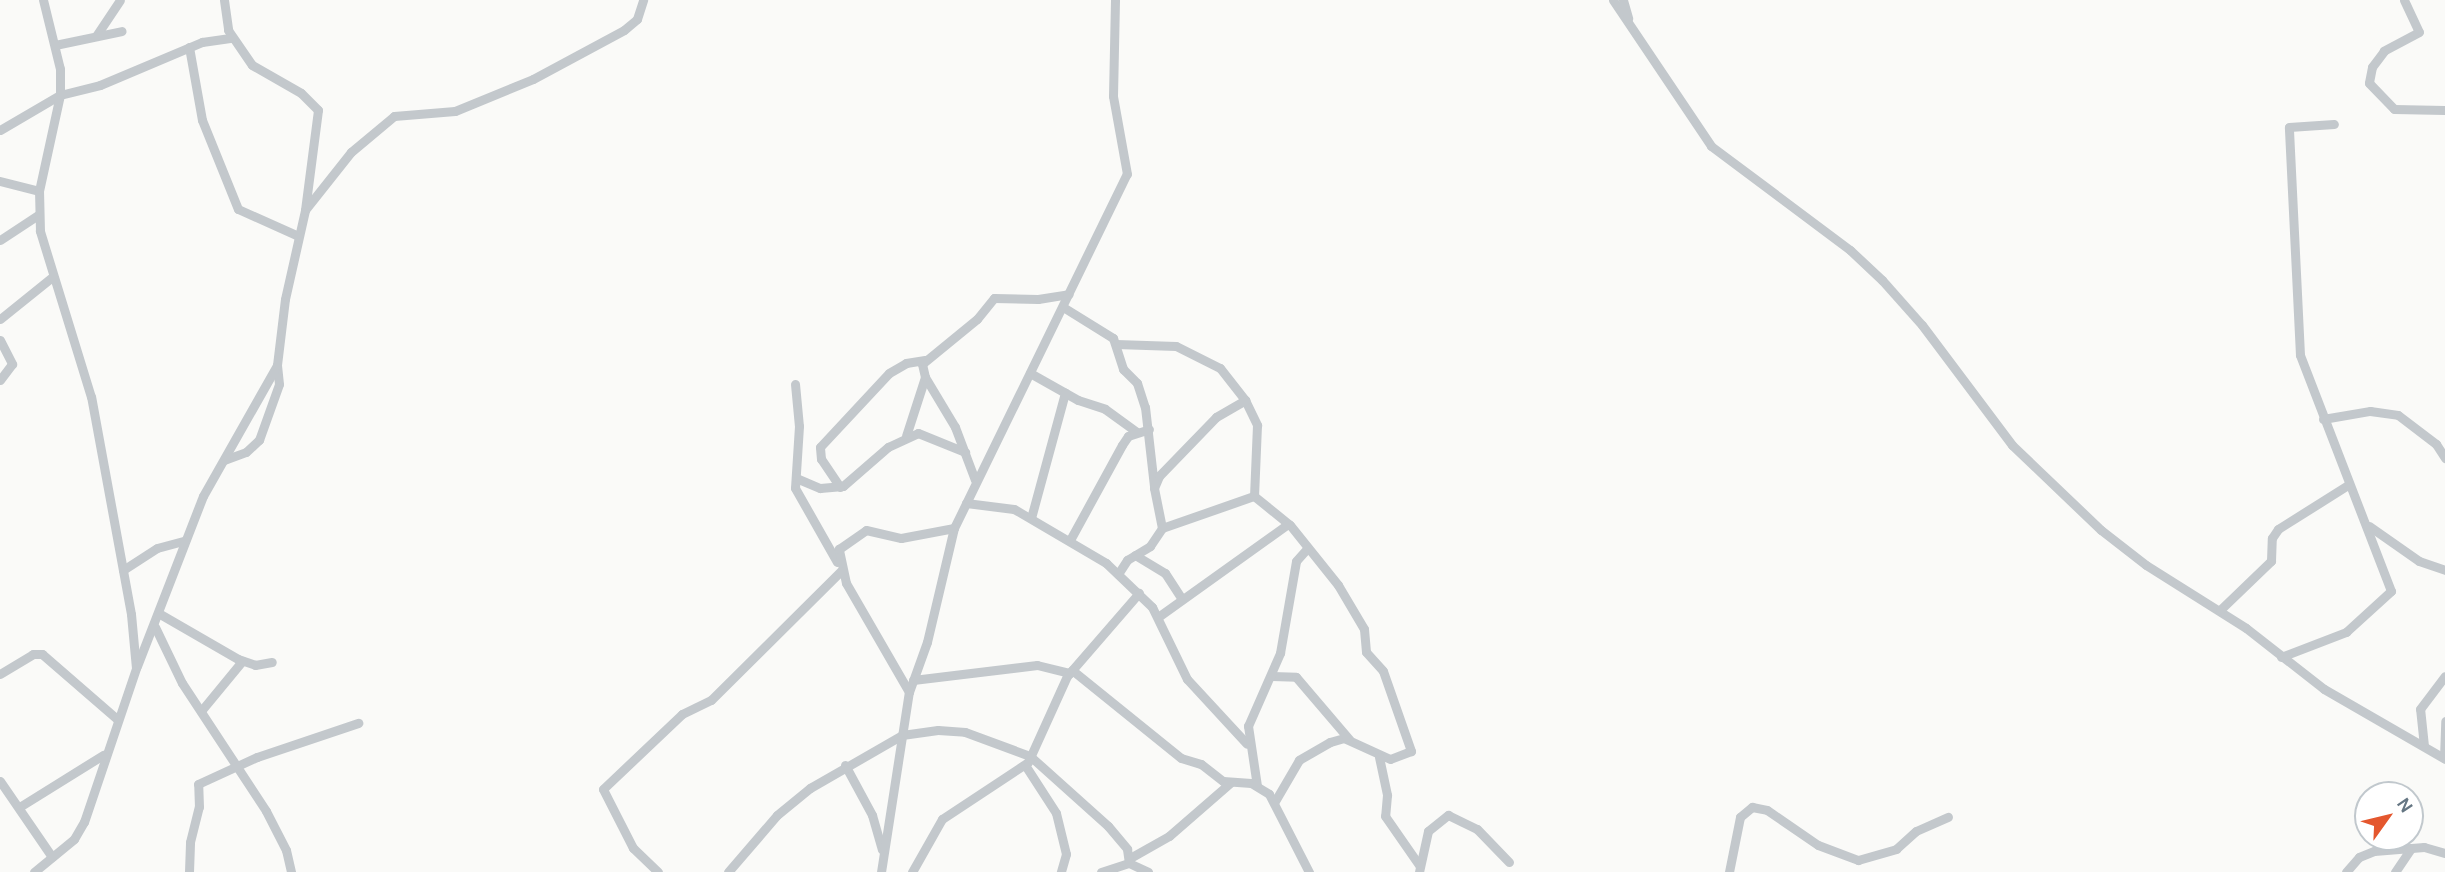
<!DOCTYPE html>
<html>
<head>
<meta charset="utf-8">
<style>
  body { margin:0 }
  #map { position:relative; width:2445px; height:872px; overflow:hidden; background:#fafaf8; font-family:Karla,sans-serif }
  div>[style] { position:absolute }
  .minor>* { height:9px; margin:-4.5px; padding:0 4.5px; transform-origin:4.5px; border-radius:4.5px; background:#c3c8cc }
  span { translate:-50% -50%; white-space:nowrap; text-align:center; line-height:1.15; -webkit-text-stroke:7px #fff; paint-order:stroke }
  .north { position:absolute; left:2354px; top:781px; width:70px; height:70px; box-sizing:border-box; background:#fff; border:2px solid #c1c8cd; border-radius:50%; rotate:56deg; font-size:19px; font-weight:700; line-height:28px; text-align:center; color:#657683 }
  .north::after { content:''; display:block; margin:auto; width:24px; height:32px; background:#e4572e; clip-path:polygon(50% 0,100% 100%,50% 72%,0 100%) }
</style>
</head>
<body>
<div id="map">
  <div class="minor">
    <i style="left:224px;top:0;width:30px;rotate:82deg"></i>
    <i style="left:228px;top:30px;width:42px;rotate:55.6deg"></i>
    <i style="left:252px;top:65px;width:56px;rotate:29.7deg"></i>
    <i style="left:301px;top:93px;width:24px;rotate:45deg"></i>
    <i style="left:318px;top:110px;width:101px;rotate:97.4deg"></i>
    <i style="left:1613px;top:0;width:176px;rotate:56.1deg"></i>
    <i style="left:1711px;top:146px;width:174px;rotate:36.8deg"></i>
    <i style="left:1850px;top:250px;width:44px;rotate:43.2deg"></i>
    <i style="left:1882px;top:280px;width:60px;rotate:48.4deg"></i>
    <i style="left:1922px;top:325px;width:150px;rotate:53.1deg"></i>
    <i style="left:2012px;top:445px;width:123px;rotate:43.7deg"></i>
    <i style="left:2101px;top:530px;width:57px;rotate:37.9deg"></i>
    <i style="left:2146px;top:565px;width:118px;rotate:32.2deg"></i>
    <i style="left:2246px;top:628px;width:99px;rotate:38deg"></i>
    <i style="left:2324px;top:689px;width:140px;rotate:30deg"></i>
    <i style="left:1623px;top:0;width:19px;rotate:74deg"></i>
    <i style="left:2404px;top:0;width:35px;rotate:65deg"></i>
    <i style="left:2419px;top:32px;width:40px;rotate:152deg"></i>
    <i style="left:2384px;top:51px;width:20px;rotate:127deg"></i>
    <i style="left:2372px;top:67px;width:16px;rotate:101deg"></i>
    <i style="left:2369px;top:83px;width:36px;rotate:46deg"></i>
    <i style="left:2394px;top:109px;width:51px;rotate:1.1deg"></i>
    <i style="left:96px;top:36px;width:43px;rotate:-56.3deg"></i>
    <i style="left:55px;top:45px;width:68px;rotate:-11.8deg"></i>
    <i style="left:189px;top:47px;width:74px;rotate:79.9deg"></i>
    <i style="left:202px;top:120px;width:96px;rotate:68deg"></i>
    <i style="left:238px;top:209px;width:64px;rotate:24.1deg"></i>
    <i style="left:0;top:130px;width:69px;rotate:-30.3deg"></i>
    <i style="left:60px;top:95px;width:41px;rotate:-14deg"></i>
    <i style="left:100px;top:85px;width:111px;rotate:-22.9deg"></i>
    <i style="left:202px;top:42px;width:30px;rotate:-8deg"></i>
    <i style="left:0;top:181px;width:40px;rotate:14.4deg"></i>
    <i style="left:0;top:240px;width:45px;rotate:-33.3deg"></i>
    <i style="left:1063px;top:307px;width:59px;rotate:31.8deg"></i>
    <i style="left:1113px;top:338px;width:33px;rotate:72deg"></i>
    <i style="left:1123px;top:369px;width:20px;rotate:45deg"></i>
    <i style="left:1137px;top:383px;width:25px;rotate:72deg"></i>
    <i style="left:1145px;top:407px;width:80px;rotate:83.5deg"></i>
    <i style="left:0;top:319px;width:65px;rotate:-38.8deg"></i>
    <i style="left:0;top:340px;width:27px;rotate:63deg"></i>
    <i style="left:12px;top:364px;width:20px;rotate:127deg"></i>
    <i style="left:1116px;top:344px;width:60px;rotate:1.9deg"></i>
    <i style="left:1176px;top:346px;width:49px;rotate:26.6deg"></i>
    <i style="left:1220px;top:368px;width:41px;rotate:52deg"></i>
    <i style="left:1245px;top:400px;width:28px;rotate:64deg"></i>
    <i style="left:1257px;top:425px;width:71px;rotate:92.4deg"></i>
    <i style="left:1030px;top:373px;width:55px;rotate:29.4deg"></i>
    <i style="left:1078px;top:400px;width:28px;rotate:18deg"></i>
    <i style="left:1105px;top:409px;width:39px;rotate:36deg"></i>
    <i style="left:795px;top:384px;width:42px;rotate:84.6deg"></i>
    <i style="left:799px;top:426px;width:62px;rotate:93.7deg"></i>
    <i style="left:795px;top:488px;width:85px;rotate:60.4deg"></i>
    <i style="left:2323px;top:419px;width:48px;rotate:-9.7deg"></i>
    <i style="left:2370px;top:411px;width:28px;rotate:8deg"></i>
    <i style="left:2398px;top:415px;width:48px;rotate:37.3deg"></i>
    <i style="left:2436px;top:444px;width:17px;rotate:57deg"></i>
    <i style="left:906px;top:436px;width:62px;rotate:-72.1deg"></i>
    <i style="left:224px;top:460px;width:23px;rotate:-20deg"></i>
    <i style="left:246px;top:452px;width:18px;rotate:-43deg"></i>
    <i style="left:259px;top:440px;width:59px;rotate:-70.3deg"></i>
    <i style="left:279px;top:384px;width:19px;rotate:-96deg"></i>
    <i style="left:796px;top:478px;width:26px;rotate:23deg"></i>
    <i style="left:820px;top:488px;width:23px;rotate:-5deg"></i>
    <i style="left:843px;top:486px;width:60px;rotate:-40.9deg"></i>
    <i style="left:888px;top:447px;width:33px;rotate:-25deg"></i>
    <i style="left:918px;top:433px;width:51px;rotate:22deg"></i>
    <i style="left:975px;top:480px;width:57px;rotate:-110.7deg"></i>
    <i style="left:955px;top:427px;width:58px;rotate:-121deg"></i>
    <i style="left:925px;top:377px;width:13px;rotate:-103deg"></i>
    <i style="left:922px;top:364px;width:71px;rotate:-39.3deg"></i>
    <i style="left:977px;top:319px;width:27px;rotate:-51deg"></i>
    <i style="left:994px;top:298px;width:44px;rotate:1.3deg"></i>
    <i style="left:1038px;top:299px;width:31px;rotate:-9deg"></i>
    <i style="left:840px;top:487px;width:34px;rotate:-124deg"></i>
    <i style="left:821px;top:459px;width:12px;rotate:-95deg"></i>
    <i style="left:820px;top:447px;width:101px;rotate:-47deg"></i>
    <i style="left:889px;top:373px;width:20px;rotate:-30deg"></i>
    <i style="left:906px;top:363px;width:19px;rotate:-9deg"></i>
    <i style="left:966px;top:503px;width:48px;rotate:7.1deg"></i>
    <i style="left:1014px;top:509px;width:107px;rotate:30.4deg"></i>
    <i style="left:1106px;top:563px;width:64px;rotate:43.7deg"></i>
    <i style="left:1152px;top:607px;width:80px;rotate:64.1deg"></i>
    <i style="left:1187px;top:679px;width:88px;rotate:47.3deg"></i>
    <i style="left:1031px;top:518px;width:130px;rotate:-74.8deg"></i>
    <i style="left:2369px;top:526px;width:61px;rotate:35deg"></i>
    <i style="left:2419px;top:561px;width:28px;rotate:19deg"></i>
    <i style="left:1162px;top:528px;width:97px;rotate:-19.2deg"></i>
    <i style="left:1254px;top:496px;width:46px;rotate:38.9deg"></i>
    <i style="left:1290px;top:525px;width:77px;rotate:51.3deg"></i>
    <i style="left:1338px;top:585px;width:51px;rotate:59.4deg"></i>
    <i style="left:1364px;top:629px;width:23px;rotate:85deg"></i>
    <i style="left:1366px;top:652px;width:25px;rotate:48deg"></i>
    <i style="left:1383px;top:671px;width:85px;rotate:70.7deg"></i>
    <i style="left:1411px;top:751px;width:22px;rotate:159deg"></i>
    <i style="left:1390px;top:759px;width:51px;rotate:-155.5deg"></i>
    <i style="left:1344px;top:738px;width:15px;rotate:164deg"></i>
    <i style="left:1330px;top:742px;width:36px;rotate:150deg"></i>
    <i style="left:1299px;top:760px;width:48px;rotate:120.3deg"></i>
    <i style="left:1070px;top:540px;width:108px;rotate:-61.3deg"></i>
    <i style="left:1122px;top:445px;width:11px;rotate:-56deg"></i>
    <i style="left:1128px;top:436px;width:22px;rotate:-18deg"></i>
    <i style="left:1135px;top:555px;width:35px;rotate:31deg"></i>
    <i style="left:1165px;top:573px;width:31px;rotate:57deg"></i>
    <i style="left:123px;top:570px;width:40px;rotate:-32.9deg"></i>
    <i style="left:157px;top:548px;width:27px;rotate:-15deg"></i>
    <i style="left:1118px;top:574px;width:17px;rotate:-57deg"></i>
    <i style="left:1127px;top:560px;width:27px;rotate:-31deg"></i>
    <i style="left:1150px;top:546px;width:22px;rotate:-56deg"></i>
    <i style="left:1162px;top:528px;width:41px;rotate:-101.3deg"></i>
    <i style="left:1154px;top:488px;width:13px;rotate:-67deg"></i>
    <i style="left:1159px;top:476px;width:82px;rotate:-46deg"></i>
    <i style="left:1216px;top:417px;width:34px;rotate:-30deg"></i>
    <i style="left:2220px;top:610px;width:71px;rotate:-43.9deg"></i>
    <i style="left:2271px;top:561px;width:23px;rotate:-88deg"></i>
    <i style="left:2272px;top:538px;width:11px;rotate:-56deg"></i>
    <i style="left:2278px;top:529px;width:83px;rotate:-32.2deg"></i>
    <i style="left:160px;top:614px;width:90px;rotate:30deg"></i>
    <i style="left:238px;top:659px;width:18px;rotate:19deg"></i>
    <i style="left:255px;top:665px;width:17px;rotate:-10deg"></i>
    <i style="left:1158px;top:617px;width:160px;rotate:-35.6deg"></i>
    <i style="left:155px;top:627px;width:62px;rotate:64.3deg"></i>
    <i style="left:182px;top:683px;width:153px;rotate:56.7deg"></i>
    <i style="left:266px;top:811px;width:44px;rotate:62.9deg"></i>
    <i style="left:286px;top:850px;width:23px;rotate:77deg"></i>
    <i style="left:2281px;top:657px;width:70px;rotate:-21deg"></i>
    <i style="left:2346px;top:632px;width:61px;rotate:-42.3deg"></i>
    <i style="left:2391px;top:591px;width:253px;rotate:-111.1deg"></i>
    <i style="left:2300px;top:355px;width:228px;rotate:-92.8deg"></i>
    <i style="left:2289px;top:127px;width:45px;rotate:-3.8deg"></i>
    <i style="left:137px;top:666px;width:182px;rotate:-68.8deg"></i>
    <i style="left:203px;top:496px;width:150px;rotate:-60.5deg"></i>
    <i style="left:277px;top:365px;width:66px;rotate:-83.1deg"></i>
    <i style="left:285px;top:299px;width:91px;rotate:-77.3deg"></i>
    <i style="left:305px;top:210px;width:74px;rotate:-51.6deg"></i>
    <i style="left:351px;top:152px;width:56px;rotate:-39.9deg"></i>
    <i style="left:394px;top:116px;width:61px;rotate:-4.7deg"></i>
    <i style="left:455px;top:111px;width:84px;rotate:-22.3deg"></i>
    <i style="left:533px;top:79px;width:103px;rotate:-28.3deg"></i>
    <i style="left:624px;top:30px;width:17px;rotate:-40deg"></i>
    <i style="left:637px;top:19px;width:20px;rotate:-72deg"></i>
    <i style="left:1072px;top:670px;width:140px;rotate:38.9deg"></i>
    <i style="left:1181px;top:758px;width:21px;rotate:17deg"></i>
    <i style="left:1201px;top:764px;width:28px;rotate:38deg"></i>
    <i style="left:1223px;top:781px;width:28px;rotate:4deg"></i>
    <i style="left:1251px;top:783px;width:21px;rotate:31deg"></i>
    <i style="left:1269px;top:794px;width:88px;rotate:62.9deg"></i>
    <i style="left:0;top:674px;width:39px;rotate:-31deg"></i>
    <i style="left:33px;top:654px;width:9px"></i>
    <i style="left:42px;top:654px;width:99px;rotate:40.9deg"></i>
    <i style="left:1272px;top:676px;width:24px;rotate:2deg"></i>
    <i style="left:1296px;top:677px;width:82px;rotate:49.5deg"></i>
    <i style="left:913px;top:680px;width:125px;rotate:-6.9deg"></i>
    <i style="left:1037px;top:665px;width:34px;rotate:14deg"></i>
    <i style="left:909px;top:692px;width:126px;rotate:-120deg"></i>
    <i style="left:846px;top:583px;width:35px;rotate:-102deg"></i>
    <i style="left:839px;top:549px;width:33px;rotate:-35deg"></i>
    <i style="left:866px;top:530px;width:36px;rotate:13deg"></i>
    <i style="left:901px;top:538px;width:54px;rotate:-10.7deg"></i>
    <i style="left:201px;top:711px;width:65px;rotate:-50.6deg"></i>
    <i style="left:2424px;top:746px;width:37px;rotate:-96deg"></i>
    <i style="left:2420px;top:709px;width:41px;rotate:-52.9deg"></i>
    <i style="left:1379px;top:757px;width:39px;rotate:78deg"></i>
    <i style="left:1387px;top:795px;width:21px;rotate:95deg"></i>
    <i style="left:1385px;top:816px;width:60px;rotate:55.2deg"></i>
    <i style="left:2444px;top:758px;width:37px;rotate:-88deg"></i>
    <i style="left:845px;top:765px;width:57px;rotate:61.6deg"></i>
    <i style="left:872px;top:815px;width:36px;rotate:74deg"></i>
    <i style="left:1025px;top:765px;width:57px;rotate:57.1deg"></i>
    <i style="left:1056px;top:813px;width:42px;rotate:76.3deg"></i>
    <i style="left:1066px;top:854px;width:19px;rotate:106deg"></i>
    <i style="left:0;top:781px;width:92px;rotate:55.6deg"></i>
    <i style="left:1257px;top:786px;width:61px;rotate:-98.5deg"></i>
    <i style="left:1248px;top:726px;width:80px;rotate:-66.3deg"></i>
    <i style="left:1280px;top:653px;width:93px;rotate:-80.1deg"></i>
    <i style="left:1296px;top:561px;width:15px;rotate:-48deg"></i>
    <i style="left:21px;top:806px;width:97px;rotate:-31.9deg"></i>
    <i style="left:1130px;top:858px;width:45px;rotate:-29.4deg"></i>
    <i style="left:1169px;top:836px;width:81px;rotate:-41deg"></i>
    <i style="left:34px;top:872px;width:52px;rotate:-39.5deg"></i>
    <i style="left:74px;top:839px;width:20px;rotate:-60deg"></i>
    <i style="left:84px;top:822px;width:163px;rotate:-71.3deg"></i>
    <i style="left:136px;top:668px;width:54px;rotate:-95.3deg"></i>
    <i style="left:131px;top:614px;width:221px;rotate:-100.4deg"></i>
    <i style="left:91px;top:397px;width:174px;rotate:-107.1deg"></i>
    <i style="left:40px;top:231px;width:40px;rotate:-91.4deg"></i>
    <i style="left:39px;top:191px;width:98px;rotate:-77.7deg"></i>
    <i style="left:60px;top:95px;width:26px;rotate:-90deg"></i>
    <i style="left:60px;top:69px;width:71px;rotate:-103.8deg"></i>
    <i style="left:189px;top:872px;width:30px;rotate:-88deg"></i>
    <i style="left:190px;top:842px;width:36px;rotate:-76deg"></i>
    <i style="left:199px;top:807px;width:23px;rotate:-92deg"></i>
    <i style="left:198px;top:784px;width:65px;rotate:-24.6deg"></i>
    <i style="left:257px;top:757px;width:107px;rotate:-18.6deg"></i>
    <i style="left:658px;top:872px;width:35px;rotate:-136deg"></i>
    <i style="left:633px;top:848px;width:66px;rotate:-117deg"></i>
    <i style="left:603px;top:789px;width:109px;rotate:-43.5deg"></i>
    <i style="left:682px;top:714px;width:32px;rotate:-26deg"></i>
    <i style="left:711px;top:700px;width:183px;rotate:-44.8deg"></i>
    <i style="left:728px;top:872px;width:75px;rotate:-49.3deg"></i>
    <i style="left:777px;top:815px;width:43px;rotate:-39.3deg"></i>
    <i style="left:810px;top:788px;width:106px;rotate:-29.9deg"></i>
    <i style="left:902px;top:735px;width:36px;rotate:-8deg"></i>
    <i style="left:938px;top:730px;width:27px;rotate:4deg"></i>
    <i style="left:965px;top:732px;width:69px;rotate:20.3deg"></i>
    <i style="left:1030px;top:756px;width:105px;rotate:41.9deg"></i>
    <i style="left:1108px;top:826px;width:30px;rotate:50deg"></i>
    <i style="left:1127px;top:849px;width:14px;rotate:82deg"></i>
    <i style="left:881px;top:872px;width:182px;rotate:-81.2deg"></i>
    <i style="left:909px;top:692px;width:53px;rotate:-70.2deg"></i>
    <i style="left:927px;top:642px;width:117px;rotate:-76.7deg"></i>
    <i style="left:954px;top:528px;width:394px;rotate:-64deg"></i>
    <i style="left:1127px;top:174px;width:79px;rotate:-100.2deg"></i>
    <i style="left:1113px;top:96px;width:96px;rotate:-88.8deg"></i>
    <i style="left:912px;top:872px;width:61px;rotate:-60.5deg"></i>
    <i style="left:942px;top:819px;width:103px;rotate:-33.5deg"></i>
    <i style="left:1028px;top:762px;width:94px;rotate:-65.6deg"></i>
    <i style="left:1067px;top:676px;width:110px;rotate:-49.1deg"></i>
    <i style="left:1101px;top:872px;width:29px;rotate:-18deg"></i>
    <i style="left:1129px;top:863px;width:21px;rotate:25deg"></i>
    <i style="left:1419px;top:872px;width:42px;rotate:-77.6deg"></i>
    <i style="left:1428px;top:831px;width:26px;rotate:-39deg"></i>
    <i style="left:1448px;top:815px;width:32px;rotate:26deg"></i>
    <i style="left:1477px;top:829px;width:46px;rotate:45.9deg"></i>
    <i style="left:1729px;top:872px;width:56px;rotate:-78.7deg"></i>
    <i style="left:1740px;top:817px;width:16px;rotate:-40deg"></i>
    <i style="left:1752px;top:807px;width:15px;rotate:11deg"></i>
    <i style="left:1767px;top:810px;width:62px;rotate:34.5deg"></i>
    <i style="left:1818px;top:845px;width:43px;rotate:20.6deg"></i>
    <i style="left:1858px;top:860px;width:40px;rotate:-16deg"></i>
    <i style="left:1896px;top:849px;width:27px;rotate:-42deg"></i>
    <i style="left:1916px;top:831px;width:35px;rotate:-24deg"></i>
    <i style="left:2346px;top:872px;width:20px;rotate:-49deg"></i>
    <i style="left:2359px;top:857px;width:16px;rotate:-22deg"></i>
    <i style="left:2374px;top:851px;width:50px;rotate:-4.6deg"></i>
    <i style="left:2424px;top:847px;width:22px;rotate:16deg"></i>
    <i style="left:2395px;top:872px;width:29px;rotate:-56deg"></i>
  </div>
  <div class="north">N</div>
</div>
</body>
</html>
